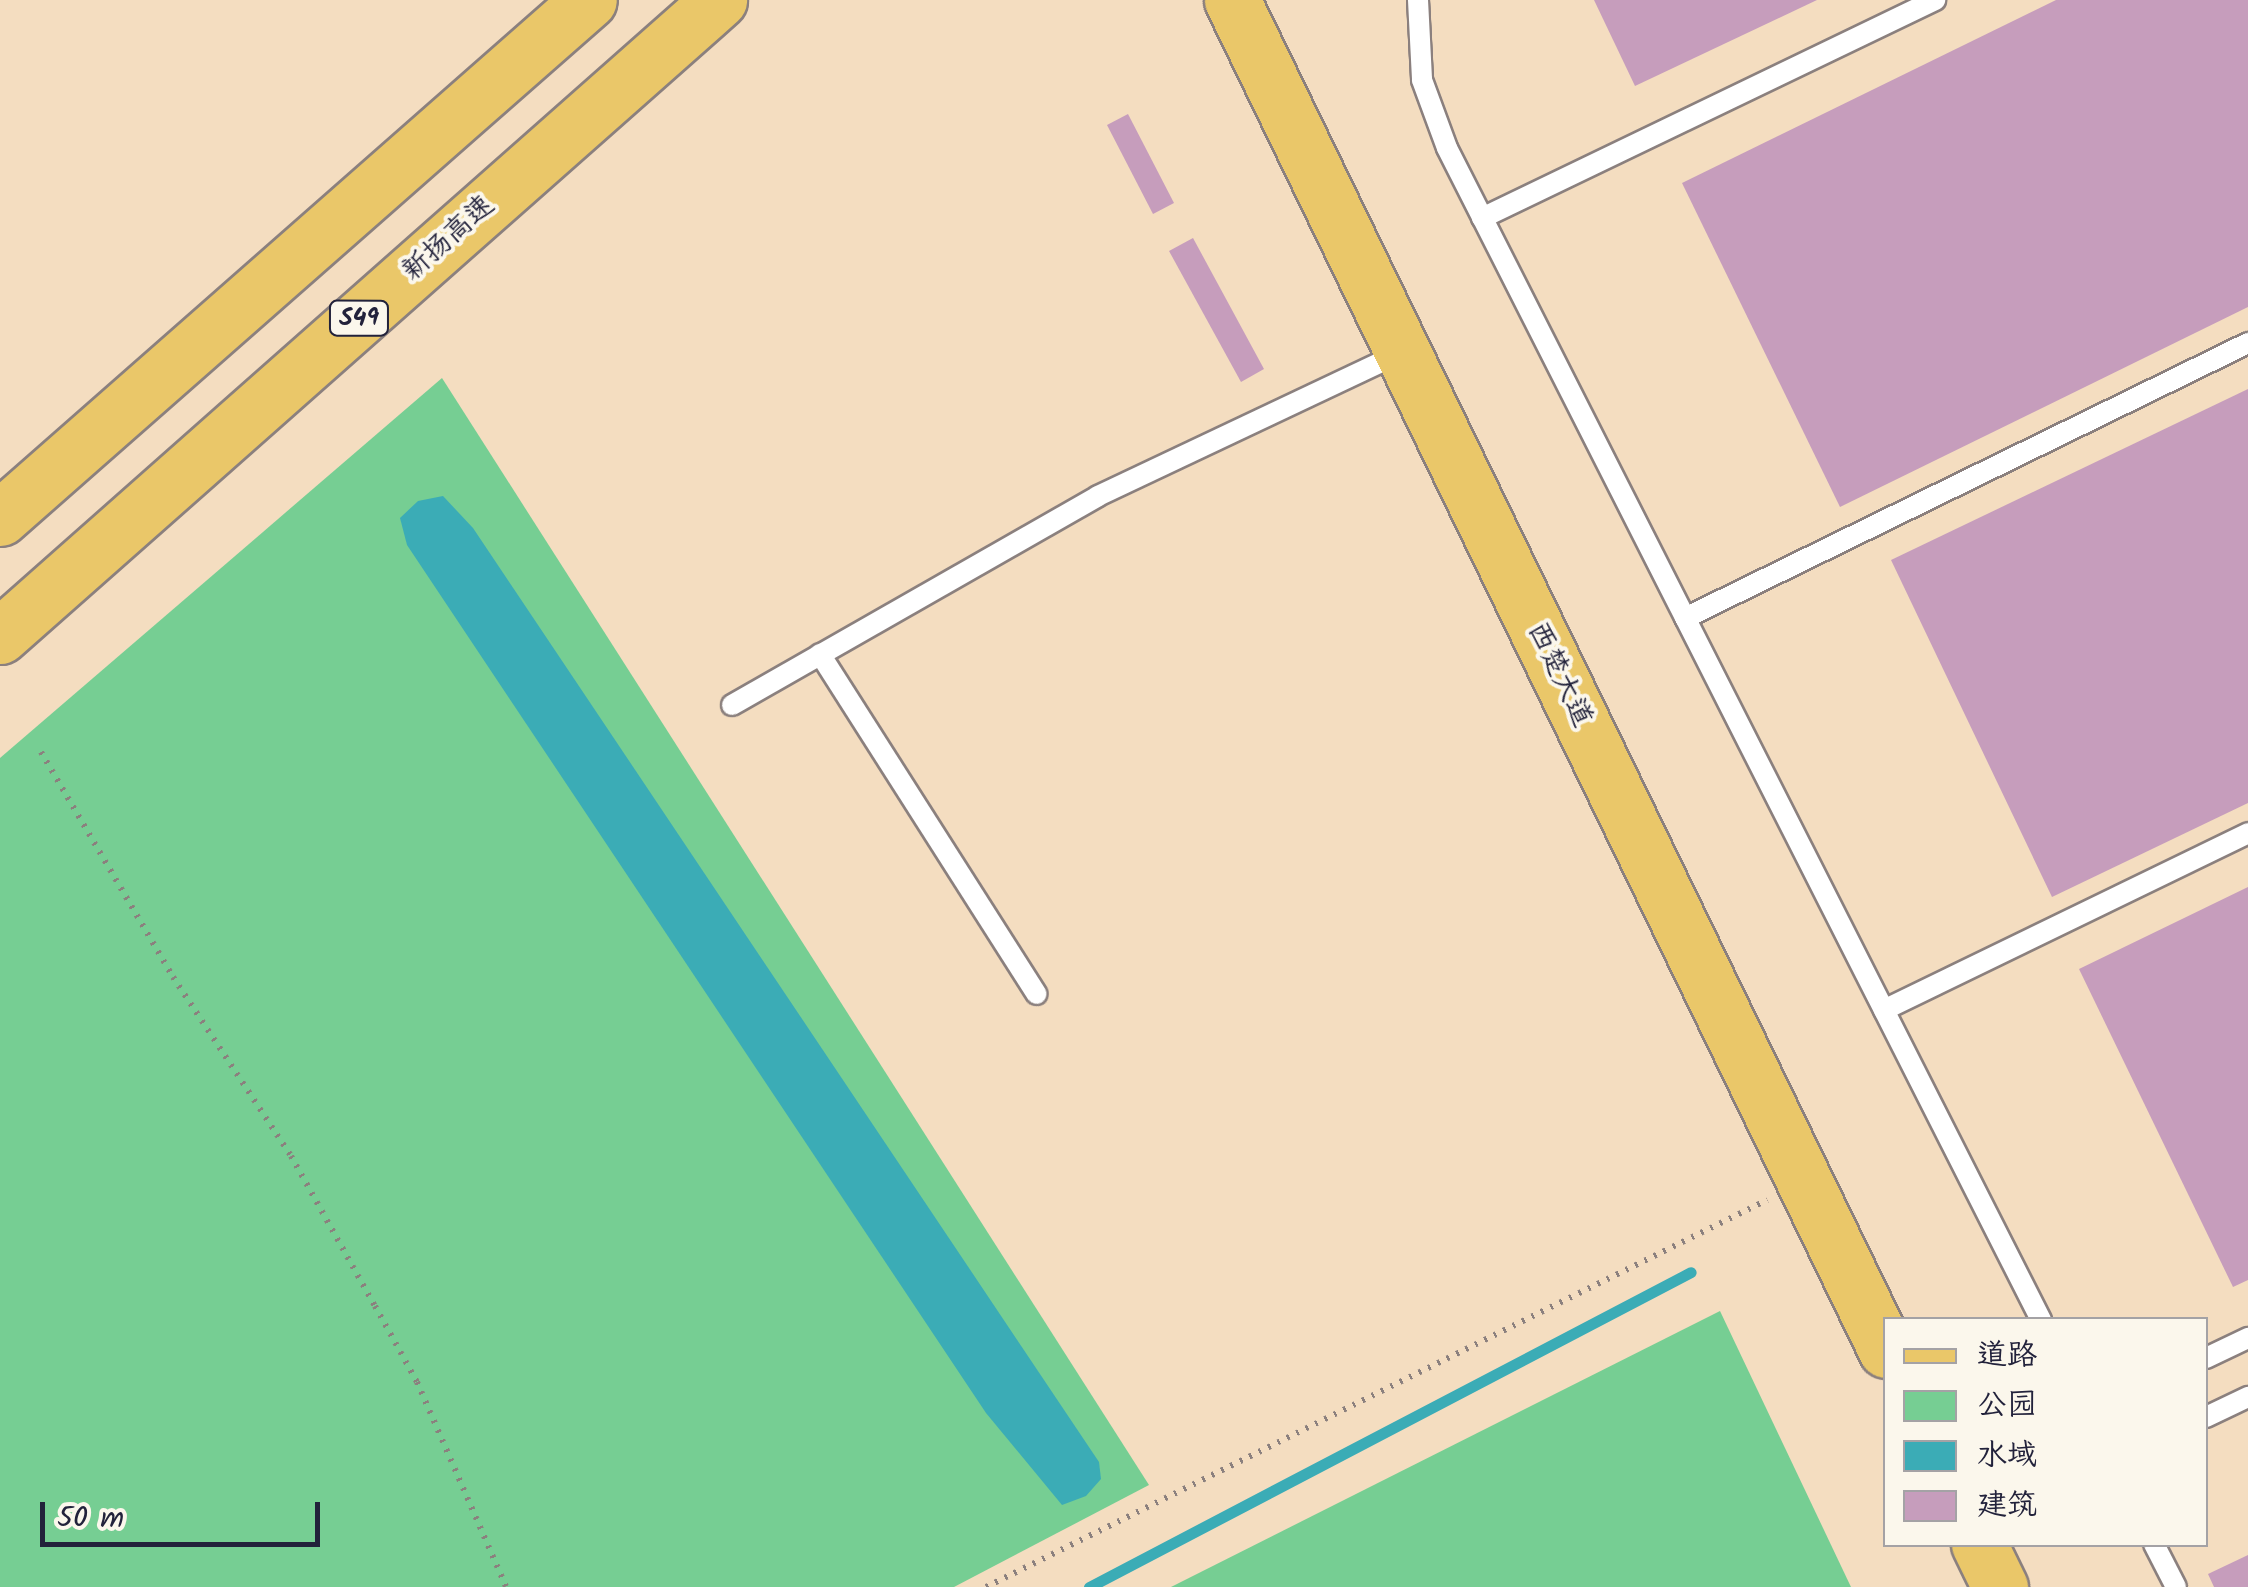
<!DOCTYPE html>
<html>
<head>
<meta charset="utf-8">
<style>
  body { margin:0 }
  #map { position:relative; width:2248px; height:1587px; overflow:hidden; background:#f4ddc0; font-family:Kalam,"LXGW WenKai TC",sans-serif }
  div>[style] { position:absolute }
  .green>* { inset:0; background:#76ce93 }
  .water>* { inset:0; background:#3bacb6 }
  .stream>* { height:11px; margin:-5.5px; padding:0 5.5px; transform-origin:5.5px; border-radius:5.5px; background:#3bacb6 }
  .building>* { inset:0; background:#c69dbc }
  .path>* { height:6px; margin-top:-3px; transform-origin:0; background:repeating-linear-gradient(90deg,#8b807e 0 2.5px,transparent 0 10.5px) }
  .roads { filter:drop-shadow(2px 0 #8b807e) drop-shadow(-2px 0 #8b807e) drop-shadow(0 2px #8b807e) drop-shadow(0 -2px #8b807e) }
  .lane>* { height:20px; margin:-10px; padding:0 10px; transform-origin:10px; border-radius:10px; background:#fff }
  .primary>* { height:55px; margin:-27.5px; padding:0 27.5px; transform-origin:27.5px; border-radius:27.5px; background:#eac769 }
  .highway>* { height:55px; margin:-27.5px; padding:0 27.5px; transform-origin:27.5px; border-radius:27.5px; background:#eac769 }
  span { translate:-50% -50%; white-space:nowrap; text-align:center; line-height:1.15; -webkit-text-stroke:8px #fbf7ec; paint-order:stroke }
  .shield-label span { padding:2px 8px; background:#fbf7ec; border:2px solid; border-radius:8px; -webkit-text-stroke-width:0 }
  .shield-label { font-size:25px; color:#22223b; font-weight:700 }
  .street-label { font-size:28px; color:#22223b }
  .legend { position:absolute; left:1883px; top:1317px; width:325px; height:230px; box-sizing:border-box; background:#fbf7ec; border:2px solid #a4a2a5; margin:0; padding:12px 18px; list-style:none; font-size:30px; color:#22223b }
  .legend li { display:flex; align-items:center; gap:20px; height:50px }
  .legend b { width:50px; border:2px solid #a4a2a5 }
  .scale { position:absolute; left:40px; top:1502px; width:280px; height:45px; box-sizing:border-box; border:5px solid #22223b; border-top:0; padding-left:12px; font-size:30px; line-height:35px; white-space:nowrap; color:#22223b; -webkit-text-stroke:8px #fbf7ec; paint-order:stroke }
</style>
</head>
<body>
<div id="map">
  <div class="green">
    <i style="clip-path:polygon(442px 378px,1149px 1485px,954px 1587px,0 1587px,0 758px)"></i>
    <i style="clip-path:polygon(1720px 1311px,1851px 1587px,1171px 1587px)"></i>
  </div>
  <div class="water">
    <i style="clip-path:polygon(443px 496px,473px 528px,1099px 1462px,1101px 1479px,1086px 1496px,1062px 1505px,986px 1413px,407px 545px,400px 518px,418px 501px)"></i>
  </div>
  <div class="stream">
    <i style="left:1089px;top:1587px;width:679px;rotate:-27.62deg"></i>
  </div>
  <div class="building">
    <i style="clip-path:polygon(1594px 0,1817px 0,1635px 86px)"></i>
    <i style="clip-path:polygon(2056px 0,2248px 0,2248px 307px,1840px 507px,1682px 183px)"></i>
    <i style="clip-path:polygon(1128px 114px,1174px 203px,1153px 214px,1107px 125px)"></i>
    <i style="clip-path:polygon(1193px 238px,1264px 369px,1241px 382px,1169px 251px)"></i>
    <i style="clip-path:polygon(2248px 389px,2248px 803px,2052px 897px,1891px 560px)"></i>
    <i style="clip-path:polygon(2248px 887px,2248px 1280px,2233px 1287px,2079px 969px)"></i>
    <i style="clip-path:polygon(2248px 1555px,2248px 1587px,2214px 1587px,2208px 1574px)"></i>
  </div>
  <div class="path">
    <i style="left:41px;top:752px;width:261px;rotate:59.6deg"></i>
    <i style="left:173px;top:977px;width:214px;rotate:56.6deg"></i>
    <i style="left:291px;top:1156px;width:172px;rotate:60.8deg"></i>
    <i style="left:375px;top:1306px;width:87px;rotate:61.1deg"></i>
    <i style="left:417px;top:1382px;width:223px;rotate:66.5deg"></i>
    <i style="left:986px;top:1587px;width:872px;rotate:-26.36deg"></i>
  </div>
  <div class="roads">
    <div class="lane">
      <i style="left:1418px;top:0;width:80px;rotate:87.1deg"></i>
      <i style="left:1422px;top:80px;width:72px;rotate:69.8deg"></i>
      <i style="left:1447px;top:148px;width:1314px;rotate:63.12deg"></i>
      <i style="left:1482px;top:218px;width:503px;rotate:-25.7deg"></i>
      <i style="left:1685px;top:618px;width:627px;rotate:-26.03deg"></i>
      <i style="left:820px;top:654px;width:403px;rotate:57.5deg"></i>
      <i style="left:732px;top:705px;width:421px;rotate:-29.7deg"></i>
      <i style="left:1098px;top:496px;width:335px;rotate:-25.3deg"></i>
      <i style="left:1884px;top:1010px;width:405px;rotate:-25.9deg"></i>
      <i style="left:2206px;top:1358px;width:47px;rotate:-25.5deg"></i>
      <i style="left:2206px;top:1417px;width:47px;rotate:-25.5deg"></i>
      <i style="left:2154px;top:1544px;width:48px;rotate:62.9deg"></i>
    </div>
    <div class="primary">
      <i style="left:1232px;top:0;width:1500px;rotate:64.15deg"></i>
      <i style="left:1979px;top:1544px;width:48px;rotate:64deg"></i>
    </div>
    <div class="highway">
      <i style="left:0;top:518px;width:784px;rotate:-41.33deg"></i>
      <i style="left:0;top:636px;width:960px;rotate:-41.49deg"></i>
    </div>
  </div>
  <div class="shield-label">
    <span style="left:359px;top:318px">S49</span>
  </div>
  <div class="street-label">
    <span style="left:449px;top:239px;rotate:-42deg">新扬高速</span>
    <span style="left:1559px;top:675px;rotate:64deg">西楚大道</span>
  </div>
  <ul class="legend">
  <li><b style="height:12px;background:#eac769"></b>道路</li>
  <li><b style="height:28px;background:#76ce93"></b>公园</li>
  <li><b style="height:28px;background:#3bacb6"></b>水域</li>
  <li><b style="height:28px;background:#c69dbc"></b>建筑</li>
  </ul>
  <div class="scale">50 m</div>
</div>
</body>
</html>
